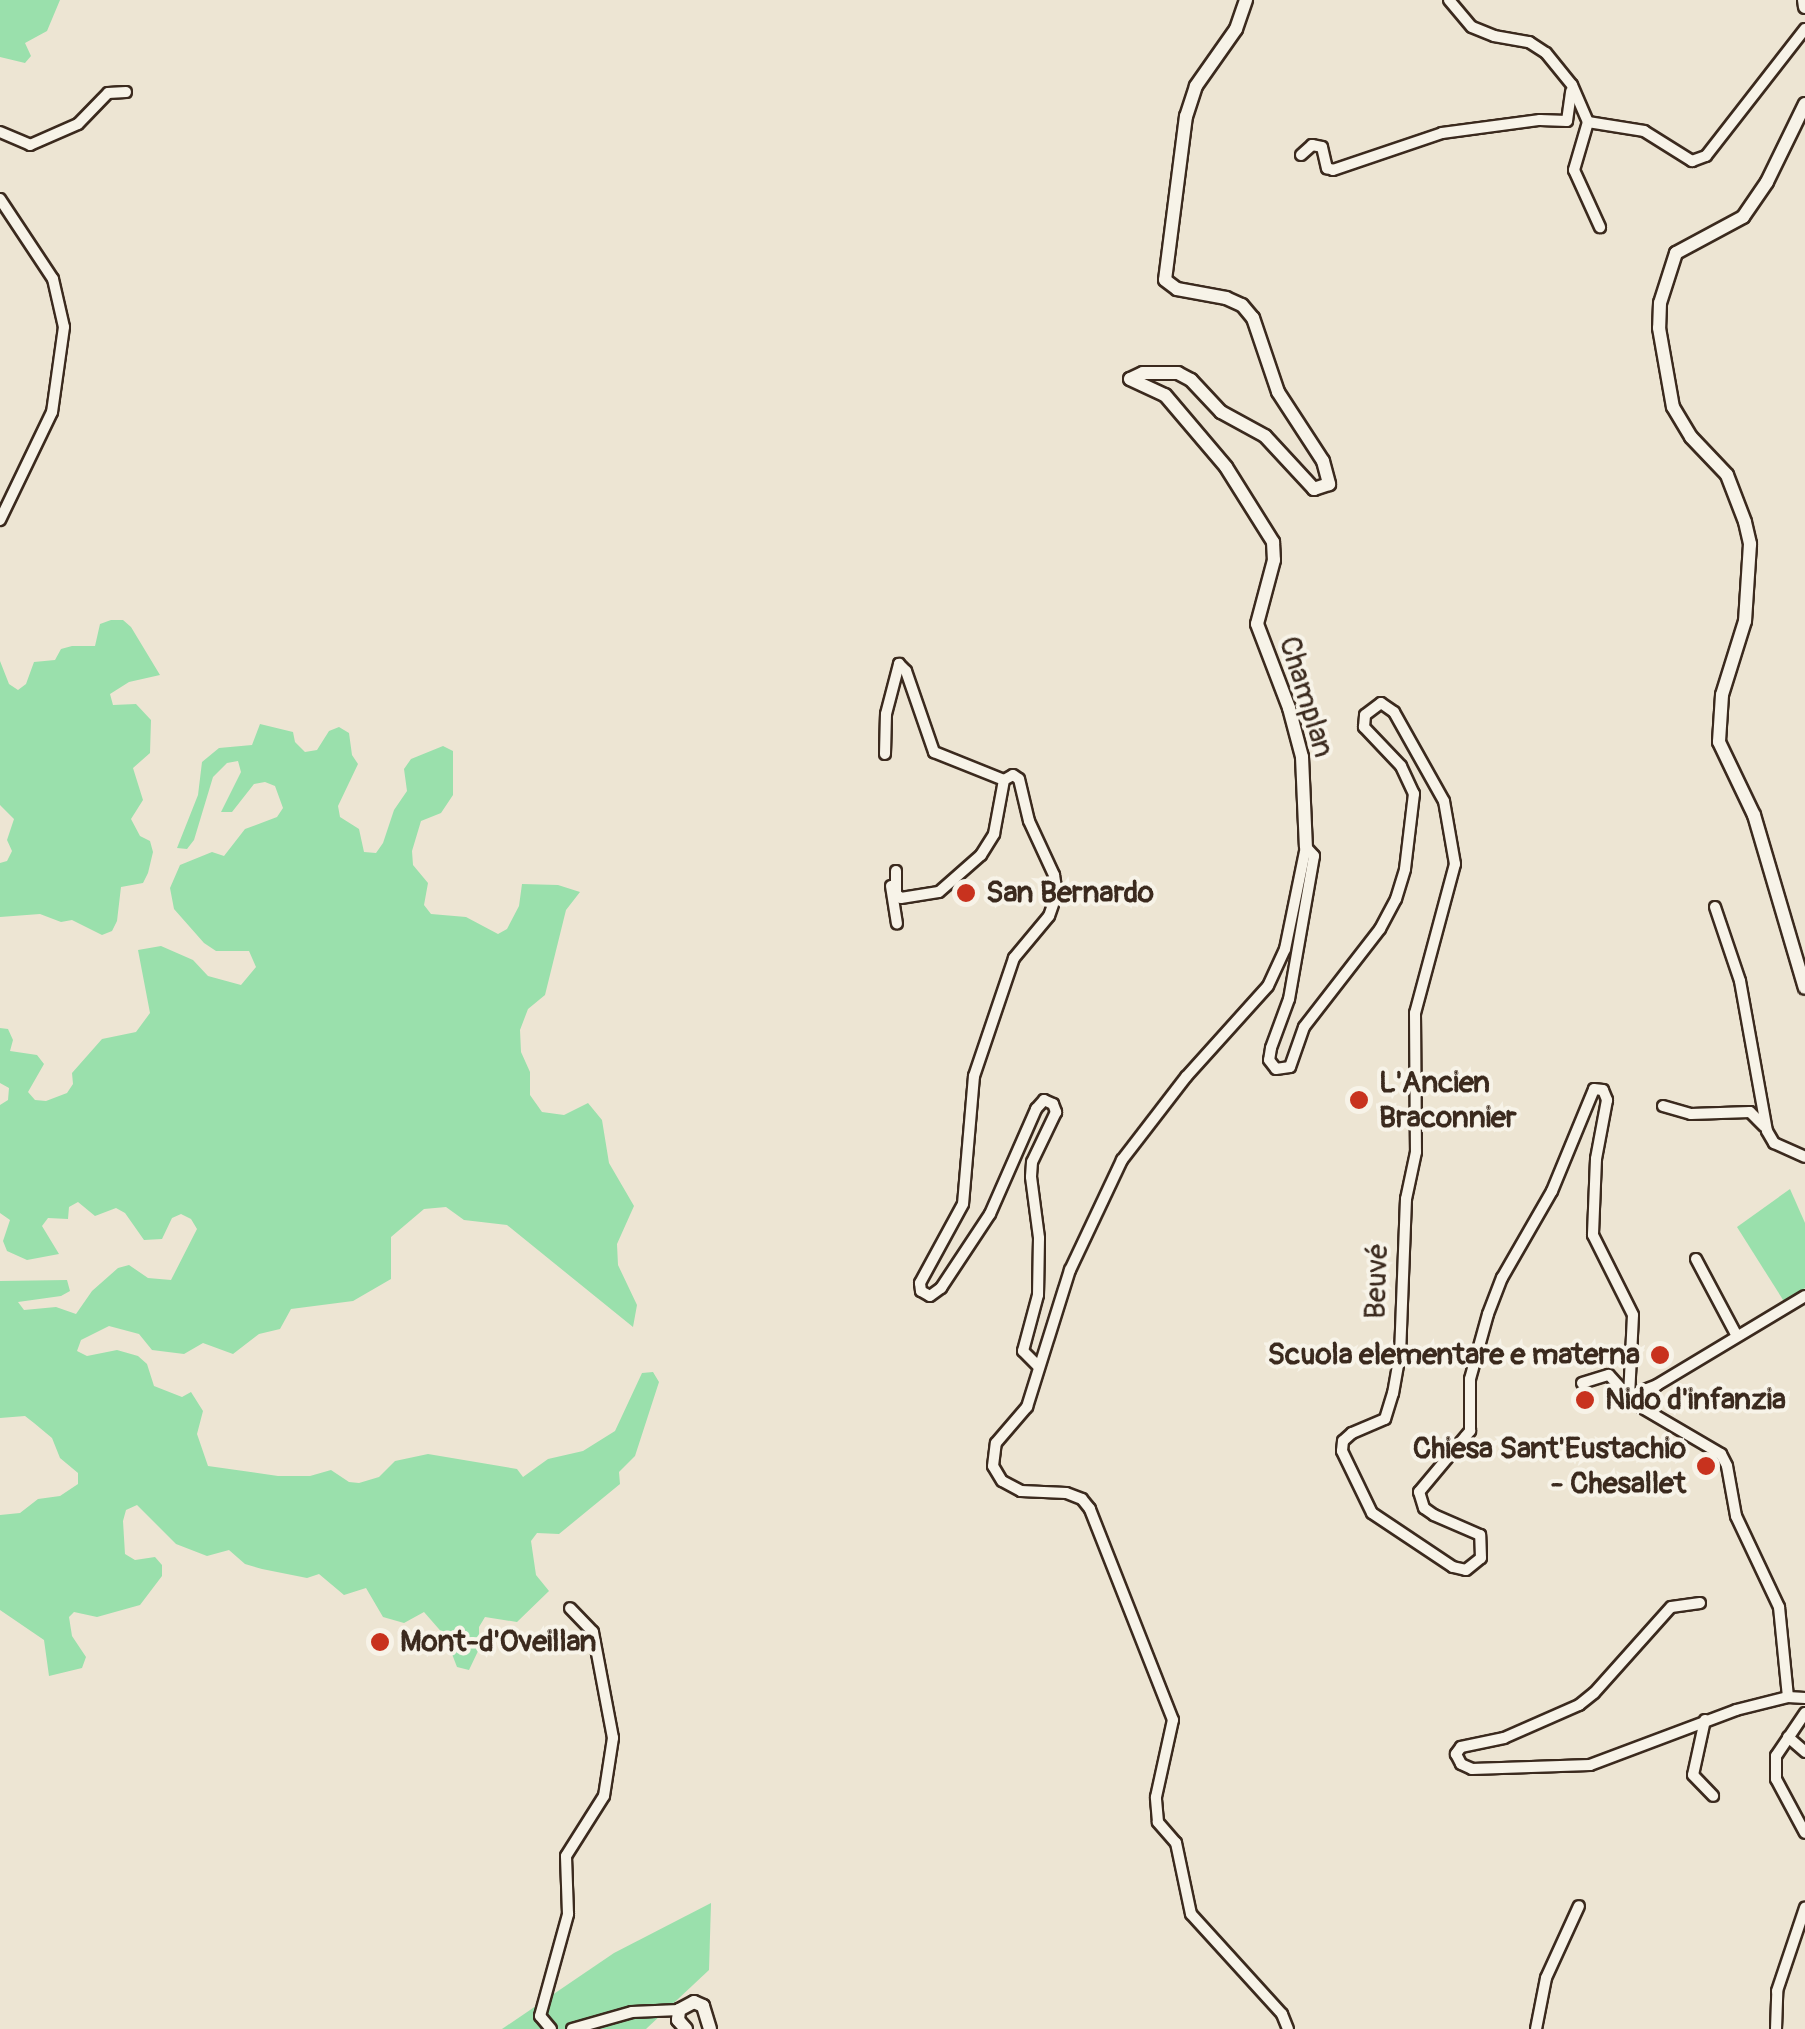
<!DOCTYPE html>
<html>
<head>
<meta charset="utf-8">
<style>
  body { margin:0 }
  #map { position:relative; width:1805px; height:2029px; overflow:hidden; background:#ede5d3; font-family:Pangolin,sans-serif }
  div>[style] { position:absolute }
  .green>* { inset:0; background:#9ae0ac }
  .roads { filter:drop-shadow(2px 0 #3b2a1e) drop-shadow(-2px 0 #3b2a1e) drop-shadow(0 2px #3b2a1e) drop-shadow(0 -2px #3b2a1e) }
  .minor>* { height:10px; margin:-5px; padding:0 5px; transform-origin:5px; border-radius:5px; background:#f7f3e8 }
  .tertiary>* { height:12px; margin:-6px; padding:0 6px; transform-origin:6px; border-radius:6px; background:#f7f3e8 }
  .dots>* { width:28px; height:28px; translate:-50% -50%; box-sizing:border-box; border:5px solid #f7f3e8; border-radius:50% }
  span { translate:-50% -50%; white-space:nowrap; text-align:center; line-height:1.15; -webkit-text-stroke:8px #f7f3e8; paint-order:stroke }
  .street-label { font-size:30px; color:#3b2a1e }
  .poi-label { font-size:30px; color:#3b2a1e; font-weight:700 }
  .left { translate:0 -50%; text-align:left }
  .right { translate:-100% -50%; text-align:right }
</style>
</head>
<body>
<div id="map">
  <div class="green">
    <i style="clip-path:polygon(0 0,60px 0,47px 31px,25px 43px,31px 56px,25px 63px,0 57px)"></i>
    <i style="clip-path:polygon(111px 620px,123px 620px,131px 627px,160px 675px,129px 682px,110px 694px,113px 705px,136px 704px,151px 720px,150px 753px,133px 768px,143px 800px,131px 819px,140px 836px,150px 841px,153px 852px,148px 873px,143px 883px,121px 887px,117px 921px,112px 931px,102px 935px,72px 920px,61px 922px,40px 914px,0 917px,0 863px,7px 861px,12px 851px,7px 840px,14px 819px,0 805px,0 661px,9px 684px,18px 690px,26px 684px,34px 662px,55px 660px,61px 649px,72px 646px,95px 646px,100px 624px)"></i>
    <i style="clip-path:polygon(260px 724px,293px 732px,295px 742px,305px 752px,317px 750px,329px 731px,339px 727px,349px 733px,352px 755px,358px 764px,338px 806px,340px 817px,359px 829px,364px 852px,376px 853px,383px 843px,394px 810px,407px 791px,404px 769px,411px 759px,443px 746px,453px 751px,453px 795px,441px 813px,421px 821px,412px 851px,413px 865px,428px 883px,424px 905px,431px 914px,466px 917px,498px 934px,507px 929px,519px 906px,522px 884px,558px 885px,580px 892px,566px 910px,545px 995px,528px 1009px,520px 1030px,521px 1052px,530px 1072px,530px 1095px,542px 1112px,564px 1115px,588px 1103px,602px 1120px,609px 1163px,634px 1206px,617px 1244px,618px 1265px,637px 1305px,633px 1327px,507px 1225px,464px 1220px,446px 1207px,424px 1209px,391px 1237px,391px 1279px,353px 1301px,291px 1309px,280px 1329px,259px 1334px,233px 1354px,203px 1343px,184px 1354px,152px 1350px,139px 1334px,109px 1326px,81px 1340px,77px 1351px,87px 1356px,117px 1350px,138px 1356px,147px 1364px,154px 1386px,182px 1397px,191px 1392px,203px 1411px,197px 1434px,208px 1466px,278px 1476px,310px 1476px,331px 1470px,349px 1482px,359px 1483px,379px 1477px,395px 1461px,428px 1454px,517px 1469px,523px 1477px,548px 1459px,583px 1451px,615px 1431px,642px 1373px,653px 1372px,659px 1382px,635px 1456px,619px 1472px,620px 1484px,559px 1534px,537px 1533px,531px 1541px,536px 1575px,549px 1591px,517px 1622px,485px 1617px,479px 1627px,479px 1649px,469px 1670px,457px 1667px,445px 1636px,424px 1612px,404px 1623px,383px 1617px,366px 1588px,344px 1595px,319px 1574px,307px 1578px,262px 1569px,245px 1564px,229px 1550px,207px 1556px,176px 1544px,137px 1505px,126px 1510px,123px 1521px,125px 1554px,135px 1560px,155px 1557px,162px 1565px,162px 1576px,140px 1605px,97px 1617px,74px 1612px,69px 1617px,72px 1636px,86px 1657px,82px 1668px,49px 1676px,44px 1640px,0 1610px,0 1515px,20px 1513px,38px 1499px,60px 1496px,78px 1484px,78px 1473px,60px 1458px,52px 1438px,34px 1423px,25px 1416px,0 1418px,0 1281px,67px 1280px,70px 1291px,61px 1296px,18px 1302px,24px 1310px,56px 1307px,76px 1314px,92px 1291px,118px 1268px,129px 1265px,148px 1278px,171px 1280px,197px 1229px,191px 1219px,181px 1214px,172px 1218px,162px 1239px,144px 1240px,125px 1213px,116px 1208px,95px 1216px,78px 1202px,69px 1207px,68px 1219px,48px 1218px,42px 1226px,59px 1254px,27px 1260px,7px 1251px,3px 1241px,10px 1220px,0 1213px,0 1105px,8px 1100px,9px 1088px,0 1083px,0 1028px,8px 1029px,13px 1040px,10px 1051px,37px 1055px,44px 1064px,28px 1092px,35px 1100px,46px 1101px,67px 1093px,73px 1084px,72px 1073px,102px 1039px,136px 1032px,150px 1013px,138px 950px,161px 946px,193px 960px,208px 976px,241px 985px,256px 967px,249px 951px,216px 951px,204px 943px,174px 909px,170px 888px,180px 865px,212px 852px,224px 856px,245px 829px,277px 817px,283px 808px,275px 786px,265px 782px,254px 784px,232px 812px,221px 812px,241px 772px,238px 761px,227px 763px,213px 777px,194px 840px,187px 849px,177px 848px,198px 795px,202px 762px,219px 748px,252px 745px)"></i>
    <i style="clip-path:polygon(1790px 1189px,1805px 1223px,1805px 1288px,1785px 1303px,1737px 1227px)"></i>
    <i style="clip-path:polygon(711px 1903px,709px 1970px,646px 2029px,502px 2029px,614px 1953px)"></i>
  </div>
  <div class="roads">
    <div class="minor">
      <i style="left:1449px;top:0;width:35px;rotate:50deg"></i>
      <i style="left:1472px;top:27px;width:24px;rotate:22deg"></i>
      <i style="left:1494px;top:36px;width:36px;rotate:10deg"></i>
      <i style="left:1529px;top:42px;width:20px;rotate:33deg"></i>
      <i style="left:1546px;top:53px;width:41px;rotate:50.9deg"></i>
      <i style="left:1572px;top:85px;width:40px;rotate:66.6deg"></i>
      <i style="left:1588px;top:122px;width:57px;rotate:9.1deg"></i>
      <i style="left:1644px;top:131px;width:57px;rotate:32deg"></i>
      <i style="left:1692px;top:161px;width:15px;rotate:-20deg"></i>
      <i style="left:1706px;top:156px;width:161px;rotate:-52.1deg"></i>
      <i style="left:1588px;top:122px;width:50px;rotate:106.3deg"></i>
      <i style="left:1574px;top:170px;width:63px;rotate:65.5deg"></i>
      <i style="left:0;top:132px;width:33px;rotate:23deg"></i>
      <i style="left:30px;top:145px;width:52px;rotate:-23.6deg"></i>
      <i style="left:78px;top:124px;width:43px;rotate:-45.9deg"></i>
      <i style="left:108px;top:93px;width:18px;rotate:-3deg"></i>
      <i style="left:1301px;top:155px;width:15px;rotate:-42deg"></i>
      <i style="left:1312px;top:145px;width:10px;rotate:11deg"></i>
      <i style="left:1322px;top:147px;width:22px;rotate:77deg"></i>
      <i style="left:1327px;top:168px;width:6px;rotate:18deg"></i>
      <i style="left:1333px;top:170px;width:115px;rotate:-18.7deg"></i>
      <i style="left:1442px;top:133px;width:99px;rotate:-7.6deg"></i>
      <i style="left:1540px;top:120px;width:27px;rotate:2deg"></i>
      <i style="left:1567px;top:121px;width:30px;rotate:-82deg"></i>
      <i style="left:0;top:199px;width:96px;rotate:56.5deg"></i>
      <i style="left:53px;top:279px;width:49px;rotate:77.1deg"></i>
      <i style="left:64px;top:327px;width:86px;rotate:98deg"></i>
      <i style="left:52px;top:412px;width:120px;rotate:115.7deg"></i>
      <i style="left:885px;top:754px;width:40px;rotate:-88.6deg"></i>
      <i style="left:886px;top:714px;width:52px;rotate:-75.4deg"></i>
      <i style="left:899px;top:664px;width:10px;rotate:45deg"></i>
      <i style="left:906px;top:671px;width:86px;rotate:70.9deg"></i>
      <i style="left:934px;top:752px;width:75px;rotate:21.8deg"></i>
      <i style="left:1004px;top:780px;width:10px;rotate:-29deg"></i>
      <i style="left:1013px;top:775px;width:7px;rotate:34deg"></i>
      <i style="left:1019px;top:779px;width:43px;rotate:76.6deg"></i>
      <i style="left:1029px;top:821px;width:60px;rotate:65.2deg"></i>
      <i style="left:1054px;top:875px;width:18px;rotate:81deg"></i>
      <i style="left:1057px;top:893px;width:24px;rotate:109deg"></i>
      <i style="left:1049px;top:916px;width:55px;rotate:129.8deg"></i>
      <i style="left:1014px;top:958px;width:125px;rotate:108.7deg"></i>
      <i style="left:974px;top:1076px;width:128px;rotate:94.9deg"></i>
      <i style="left:963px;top:1204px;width:90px;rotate:118.6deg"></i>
      <i style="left:920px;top:1283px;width:8px;rotate:83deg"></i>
      <i style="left:921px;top:1291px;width:10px;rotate:29deg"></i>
      <i style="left:930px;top:1296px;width:14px;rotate:-36deg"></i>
      <i style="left:941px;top:1288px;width:89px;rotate:-56.5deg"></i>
      <i style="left:990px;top:1214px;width:115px;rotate:-66.3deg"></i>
      <i style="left:1036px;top:1109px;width:12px;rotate:-48deg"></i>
      <i style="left:1044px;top:1100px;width:10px;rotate:24deg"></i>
      <i style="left:1053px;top:1104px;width:9px;rotate:69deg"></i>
      <i style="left:1056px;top:1112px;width:55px;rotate:115.6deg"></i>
      <i style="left:1032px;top:1162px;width:15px;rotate:94deg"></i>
      <i style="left:1031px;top:1177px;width:62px;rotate:82.5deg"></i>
      <i style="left:1039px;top:1238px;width:57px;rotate:91deg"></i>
      <i style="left:1038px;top:1295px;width:58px;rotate:105deg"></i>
      <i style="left:1023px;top:1351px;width:21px;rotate:45deg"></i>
      <i style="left:1306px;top:847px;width:12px;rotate:48deg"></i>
      <i style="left:1314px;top:856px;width:145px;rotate:99.9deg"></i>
      <i style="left:1289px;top:999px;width:52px;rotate:110.2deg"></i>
      <i style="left:1271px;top:1048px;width:12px;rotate:99deg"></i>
      <i style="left:1269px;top:1060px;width:11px;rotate:52deg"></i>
      <i style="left:1276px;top:1069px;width:14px;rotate:-8deg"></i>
      <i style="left:1290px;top:1067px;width:42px;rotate:-70.7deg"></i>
      <i style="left:1304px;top:1027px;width:124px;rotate:-52.2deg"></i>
      <i style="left:1380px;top:929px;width:34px;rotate:-62deg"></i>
      <i style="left:1396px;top:899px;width:31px;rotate:-73deg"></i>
      <i style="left:1405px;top:869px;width:76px;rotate:-83.2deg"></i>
      <i style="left:1414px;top:794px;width:31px;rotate:-115deg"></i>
      <i style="left:1401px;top:766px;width:54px;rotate:-133.5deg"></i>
      <i style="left:1364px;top:727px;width:12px;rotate:-85deg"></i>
      <i style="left:1365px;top:715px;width:20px;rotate:-37deg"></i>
      <i style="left:1381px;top:703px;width:16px;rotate:35deg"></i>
      <i style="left:1394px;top:712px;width:102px;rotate:60.7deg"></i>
      <i style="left:1444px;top:801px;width:64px;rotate:80.1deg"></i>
      <i style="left:1455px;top:864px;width:154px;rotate:105deg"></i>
      <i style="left:1415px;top:1013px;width:139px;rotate:89.6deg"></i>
      <i style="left:1416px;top:1152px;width:48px;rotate:102deg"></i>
      <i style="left:1406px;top:1199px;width:155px;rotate:92.2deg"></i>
      <i style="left:1400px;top:1354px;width:40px;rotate:100deg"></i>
      <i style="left:1393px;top:1393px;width:27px;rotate:107deg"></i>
      <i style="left:1385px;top:1419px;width:36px;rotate:157deg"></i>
      <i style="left:1352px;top:1433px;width:12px;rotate:138deg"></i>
      <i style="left:1343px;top:1441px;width:10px;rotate:96deg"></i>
      <i style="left:1342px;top:1451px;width:69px;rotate:64.2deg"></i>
      <i style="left:1372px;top:1513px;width:97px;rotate:33.7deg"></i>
      <i style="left:1453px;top:1567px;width:13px;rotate:13deg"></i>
      <i style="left:1466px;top:1570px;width:19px;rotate:-39deg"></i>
      <i style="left:1481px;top:1558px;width:23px;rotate:-92deg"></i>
      <i style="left:1480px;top:1535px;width:50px;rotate:-156.5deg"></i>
      <i style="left:1434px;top:1515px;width:12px;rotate:-145deg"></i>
      <i style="left:1424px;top:1508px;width:17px;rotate:-107deg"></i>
      <i style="left:1419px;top:1492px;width:80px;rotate:-50.1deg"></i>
      <i style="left:1470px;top:1431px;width:52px;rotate:-90deg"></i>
      <i style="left:1470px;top:1379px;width:67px;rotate:-74.5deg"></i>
      <i style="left:1488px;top:1314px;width:39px;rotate:-69deg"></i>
      <i style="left:1502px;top:1278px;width:100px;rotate:-60.1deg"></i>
      <i style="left:1552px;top:1191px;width:110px;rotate:-67.6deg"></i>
      <i style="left:1594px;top:1089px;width:9px;rotate:6deg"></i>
      <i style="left:1603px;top:1090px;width:11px;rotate:68deg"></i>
      <i style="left:1607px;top:1100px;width:60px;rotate:100.6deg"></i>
      <i style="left:1596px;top:1159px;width:76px;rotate:92.3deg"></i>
      <i style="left:1593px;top:1235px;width:89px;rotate:63.4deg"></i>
      <i style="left:1633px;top:1315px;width:81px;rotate:92.8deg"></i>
      <i style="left:1629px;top:1396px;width:30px;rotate:-21deg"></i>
      <i style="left:1657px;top:1385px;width:173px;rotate:-31deg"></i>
      <i style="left:896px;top:871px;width:23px;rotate:90deg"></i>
      <i style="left:896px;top:894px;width:6px;rotate:39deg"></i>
      <i style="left:901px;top:898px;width:38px;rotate:-9deg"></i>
      <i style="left:939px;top:892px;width:56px;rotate:-41.4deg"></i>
      <i style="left:981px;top:855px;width:25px;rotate:-58deg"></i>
      <i style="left:994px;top:834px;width:55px;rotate:-79.5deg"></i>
      <i style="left:891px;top:886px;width:38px;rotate:81deg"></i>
      <i style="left:1715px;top:907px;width:78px;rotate:71.3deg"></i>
      <i style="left:1740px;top:981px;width:152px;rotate:79.8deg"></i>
      <i style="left:1767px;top:1131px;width:14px;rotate:60deg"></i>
      <i style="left:1774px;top:1143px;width:34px;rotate:24deg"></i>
      <i style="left:1663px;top:1106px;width:29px;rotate:16deg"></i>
      <i style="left:1691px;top:1114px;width:59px;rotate:-1.9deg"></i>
      <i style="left:1750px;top:1112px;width:20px;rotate:45deg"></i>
      <i style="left:1696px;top:1259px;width:87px;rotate:62deg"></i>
      <i style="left:1582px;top:1383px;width:28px;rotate:-17deg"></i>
      <i style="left:1609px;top:1375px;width:38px;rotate:48deg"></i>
      <i style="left:1634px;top:1403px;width:101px;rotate:30.4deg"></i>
      <i style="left:1721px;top:1454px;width:13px;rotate:63deg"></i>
      <i style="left:1727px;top:1466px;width:51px;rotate:79.8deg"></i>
      <i style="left:1736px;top:1516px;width:101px;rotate:64.7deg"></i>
      <i style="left:1779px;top:1607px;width:90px;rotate:84.3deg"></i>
      <i style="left:1700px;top:1603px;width:29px;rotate:172deg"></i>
      <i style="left:1671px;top:1607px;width:115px;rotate:131.8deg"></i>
      <i style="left:1594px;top:1693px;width:19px;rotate:141deg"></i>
      <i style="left:1579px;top:1705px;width:82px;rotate:156.3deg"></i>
      <i style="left:1504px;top:1738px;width:44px;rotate:168.2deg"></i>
      <i style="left:1461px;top:1747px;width:9px;rotate:126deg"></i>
      <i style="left:1456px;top:1754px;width:11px;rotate:63deg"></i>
      <i style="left:1461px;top:1764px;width:12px;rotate:24deg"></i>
      <i style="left:1472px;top:1769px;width:118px;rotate:-1.9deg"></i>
      <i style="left:1590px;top:1765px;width:156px;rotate:-20.6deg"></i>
      <i style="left:1736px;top:1710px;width:54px;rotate:-14deg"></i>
      <i style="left:1788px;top:1697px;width:17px;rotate:3deg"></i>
      <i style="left:1805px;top:1713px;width:52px;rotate:124deg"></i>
      <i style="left:1776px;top:1756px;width:23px;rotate:90deg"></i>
      <i style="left:1776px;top:1779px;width:61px;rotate:61.8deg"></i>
      <i style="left:1705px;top:1720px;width:56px;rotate:102.3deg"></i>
      <i style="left:1693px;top:1775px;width:29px;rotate:46deg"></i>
      <i style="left:1788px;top:1737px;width:23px;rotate:41deg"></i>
      <i style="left:551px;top:2029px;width:17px;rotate:-130deg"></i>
      <i style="left:540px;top:2016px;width:106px;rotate:-74.6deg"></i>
      <i style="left:568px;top:1914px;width:58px;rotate:-92deg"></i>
      <i style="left:566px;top:1856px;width:71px;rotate:-57.7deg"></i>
      <i style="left:604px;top:1796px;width:59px;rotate:-81.2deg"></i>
      <i style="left:613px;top:1738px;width:108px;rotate:-100.7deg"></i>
      <i style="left:593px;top:1632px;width:33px;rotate:-134deg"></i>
      <i style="left:572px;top:2029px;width:62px;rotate:-15.8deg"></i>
      <i style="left:632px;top:2012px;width:47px;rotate:-2.4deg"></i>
      <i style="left:1288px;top:2029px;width:16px;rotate:-112deg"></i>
      <i style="left:1282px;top:2014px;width:135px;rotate:-132.3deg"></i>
      <i style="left:1191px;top:1914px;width:73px;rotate:-101.9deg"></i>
      <i style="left:1176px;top:1843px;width:28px;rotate:-131deg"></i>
      <i style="left:1158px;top:1822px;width:25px;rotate:-95deg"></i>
      <i style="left:1156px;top:1797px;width:79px;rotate:-77.6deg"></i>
      <i style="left:1173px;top:1720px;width:227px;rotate:-111.5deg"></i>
      <i style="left:1090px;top:1509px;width:13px;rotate:-129deg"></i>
      <i style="left:1082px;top:1499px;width:17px;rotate:-159deg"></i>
      <i style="left:1066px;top:1493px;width:45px;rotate:-177.5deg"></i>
      <i style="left:1021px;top:1491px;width:21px;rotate:-152deg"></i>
      <i style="left:1002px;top:1481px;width:17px;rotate:-121deg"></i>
      <i style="left:993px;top:1466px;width:23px;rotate:-83deg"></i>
      <i style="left:996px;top:1443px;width:48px;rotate:-49.3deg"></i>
      <i style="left:1027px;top:1407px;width:144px;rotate:-72.6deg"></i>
      <i style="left:1070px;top:1270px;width:122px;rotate:-64.7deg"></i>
      <i style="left:1122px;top:1160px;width:105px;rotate:-52.4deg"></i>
      <i style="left:1186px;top:1077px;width:122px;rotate:-48deg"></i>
      <i style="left:1268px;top:986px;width:41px;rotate:-65.3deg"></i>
      <i style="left:1285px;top:949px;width:104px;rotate:-78.4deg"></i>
      <i style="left:1536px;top:2029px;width:52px;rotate:-78.9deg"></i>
      <i style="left:1546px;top:1978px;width:79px;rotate:-65.4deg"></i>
      <i style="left:1776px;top:2029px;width:38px;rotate:-88deg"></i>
      <i style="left:1777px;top:1991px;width:88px;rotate:-71.4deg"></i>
    </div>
    <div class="tertiary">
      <i style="left:1246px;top:0;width:31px;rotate:109deg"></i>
      <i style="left:1236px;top:29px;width:70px;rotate:125.1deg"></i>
      <i style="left:1196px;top:86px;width:32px;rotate:108deg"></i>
      <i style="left:1186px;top:116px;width:165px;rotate:97.3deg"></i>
      <i style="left:1165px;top:280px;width:15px;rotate:37deg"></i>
      <i style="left:1177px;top:289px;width:50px;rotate:10.4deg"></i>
      <i style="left:1226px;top:298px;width:17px;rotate:24deg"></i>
      <i style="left:1242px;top:305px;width:17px;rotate:50deg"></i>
      <i style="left:1253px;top:318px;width:78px;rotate:71.3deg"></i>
      <i style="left:1278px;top:392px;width:82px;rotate:56.9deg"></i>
      <i style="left:1323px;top:461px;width:24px;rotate:75deg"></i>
      <i style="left:1329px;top:484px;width:16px;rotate:162deg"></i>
      <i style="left:1314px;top:489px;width:72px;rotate:-132.8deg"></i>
      <i style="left:1265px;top:436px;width:50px;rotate:-151.4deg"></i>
      <i style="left:1221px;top:412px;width:44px;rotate:-133.2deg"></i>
      <i style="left:1191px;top:380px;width:15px;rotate:-152deg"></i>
      <i style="left:1178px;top:373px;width:35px;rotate:180deg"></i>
      <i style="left:1143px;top:373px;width:14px;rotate:155deg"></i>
      <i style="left:1130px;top:379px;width:38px;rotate:25deg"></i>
      <i style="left:1165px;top:395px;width:94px;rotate:49.7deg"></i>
      <i style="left:1226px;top:467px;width:89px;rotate:57.9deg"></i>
      <i style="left:1273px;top:542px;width:18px;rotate:87deg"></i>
      <i style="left:1274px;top:560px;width:66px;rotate:104.9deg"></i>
      <i style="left:1257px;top:624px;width:90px;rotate:69.1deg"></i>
      <i style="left:1289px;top:708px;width:51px;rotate:75.1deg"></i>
      <i style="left:1302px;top:757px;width:90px;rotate:87.5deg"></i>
      <i style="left:1804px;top:0;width:7px;rotate:82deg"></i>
      <i style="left:1805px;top:104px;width:87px;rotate:116deg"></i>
      <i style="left:1767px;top:182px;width:42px;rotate:124.4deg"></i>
      <i style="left:1743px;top:217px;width:76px;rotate:151.8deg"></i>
      <i style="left:1676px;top:253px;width:52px;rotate:107.7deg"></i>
      <i style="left:1660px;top:303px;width:25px;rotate:92deg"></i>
      <i style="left:1659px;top:328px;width:80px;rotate:80deg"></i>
      <i style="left:1673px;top:407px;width:35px;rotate:59deg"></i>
      <i style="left:1691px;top:437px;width:52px;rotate:46.5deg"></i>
      <i style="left:1727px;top:475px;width:50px;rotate:69deg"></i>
      <i style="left:1745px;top:522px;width:23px;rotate:77deg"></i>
      <i style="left:1750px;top:544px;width:77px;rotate:93.7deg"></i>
      <i style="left:1745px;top:621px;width:77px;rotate:107.3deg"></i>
      <i style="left:1722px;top:695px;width:47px;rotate:93.7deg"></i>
      <i style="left:1719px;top:742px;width:81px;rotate:64.4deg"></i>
      <i style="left:1754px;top:815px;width:180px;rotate:73.6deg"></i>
      <i style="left:686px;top:2029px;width:12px;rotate:-132deg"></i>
      <i style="left:678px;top:2020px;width:10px;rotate:-84deg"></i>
      <i style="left:679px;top:2010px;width:17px;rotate:-28deg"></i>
      <i style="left:694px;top:2002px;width:10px;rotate:24deg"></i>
      <i style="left:703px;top:2006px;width:24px;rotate:73deg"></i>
    </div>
  </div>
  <div class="dots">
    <i style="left:966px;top:893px;background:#c8321e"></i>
    <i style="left:1359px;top:1100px;background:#c8321e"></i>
    <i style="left:1660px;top:1355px;background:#c8321e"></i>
    <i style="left:1585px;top:1400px;background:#c8321e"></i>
    <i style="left:1706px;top:1466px;background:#c8321e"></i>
    <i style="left:380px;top:1642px;background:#c8321e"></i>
  </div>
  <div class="street-label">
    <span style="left:1306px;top:697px;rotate:73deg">Champlan</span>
    <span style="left:1377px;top:1281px;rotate:-88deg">Beuvé</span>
  </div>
  <div class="poi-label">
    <span class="left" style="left:986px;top:893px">San Bernardo</span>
    <span class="left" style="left:1379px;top:1100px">L'Ancien<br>Braconnier</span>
    <span class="right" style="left:1640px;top:1355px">Scuola elementare e materna</span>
    <span class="left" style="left:1605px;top:1400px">Nido d'infanzia</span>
    <span class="right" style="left:1686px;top:1466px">Chiesa Sant'Eustachio<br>- Chesallet</span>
    <span class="left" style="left:400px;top:1642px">Mont-d'Oveillan</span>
  </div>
</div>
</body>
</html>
